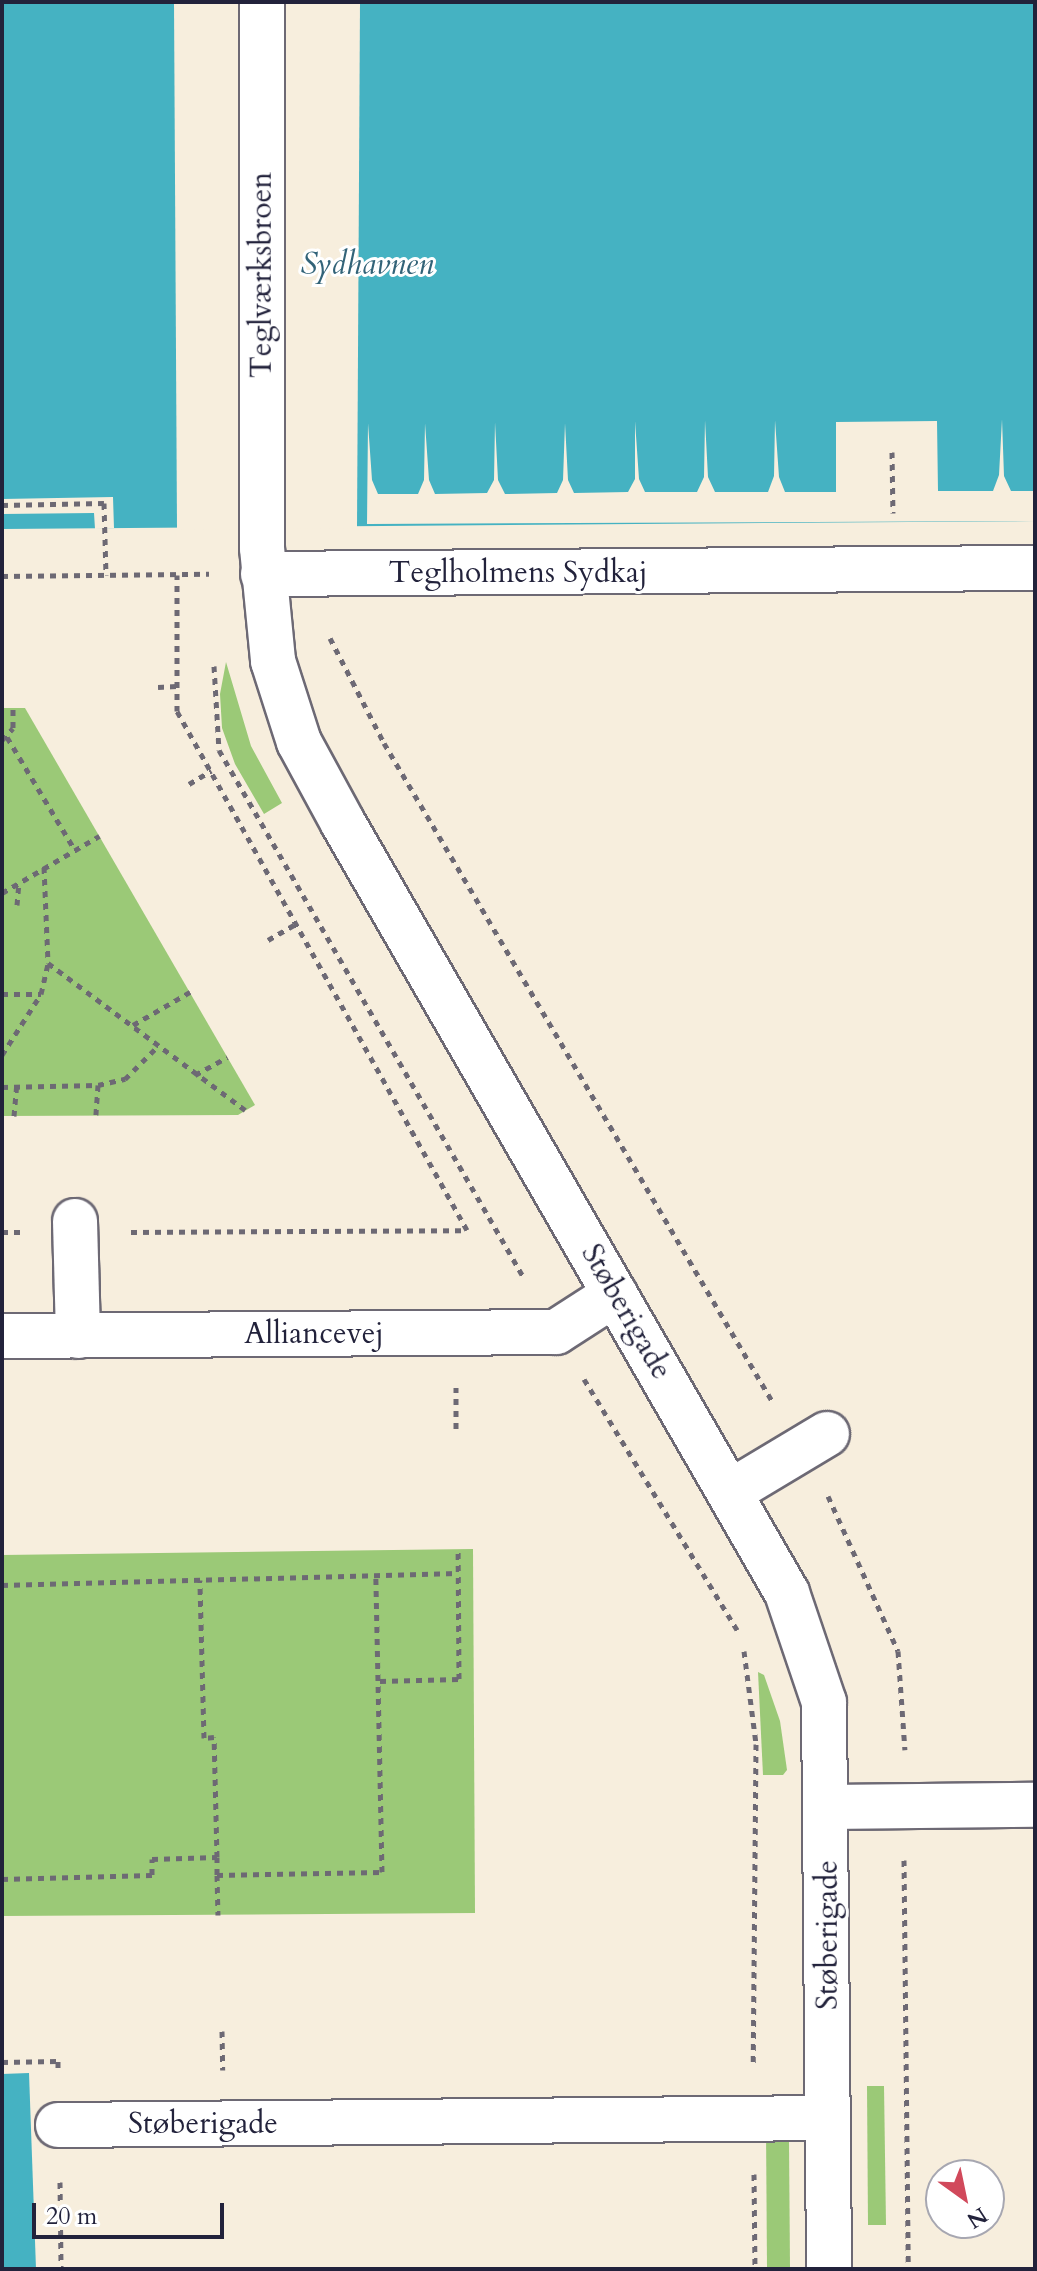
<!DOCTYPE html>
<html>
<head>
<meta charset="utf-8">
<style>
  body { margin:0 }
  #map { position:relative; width:1037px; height:2271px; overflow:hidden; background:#f7eedd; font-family:Cardo,serif }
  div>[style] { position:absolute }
  .green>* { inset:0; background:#9bc977 }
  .water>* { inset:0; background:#45b2c2 }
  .pier>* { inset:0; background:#f7eedd }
  .path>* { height:5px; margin-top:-2.5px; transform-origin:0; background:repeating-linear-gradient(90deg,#6d6974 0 6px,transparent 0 12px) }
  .roads { filter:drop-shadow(2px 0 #6d6974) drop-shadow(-2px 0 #6d6974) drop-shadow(0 2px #6d6974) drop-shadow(0 -2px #6d6974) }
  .minor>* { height:44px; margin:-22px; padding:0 22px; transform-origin:22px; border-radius:22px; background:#fff }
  span { translate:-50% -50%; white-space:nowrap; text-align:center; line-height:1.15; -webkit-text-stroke:6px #fff; paint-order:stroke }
  .street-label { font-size:30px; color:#22223b }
  .water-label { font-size:32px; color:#326378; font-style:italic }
  .frame { position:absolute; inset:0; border:4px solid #22223b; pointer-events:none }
  .north { position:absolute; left:925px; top:2159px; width:80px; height:80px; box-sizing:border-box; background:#fff; border:2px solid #a7a7b1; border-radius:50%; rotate:147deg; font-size:22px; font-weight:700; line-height:32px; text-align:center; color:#22223b }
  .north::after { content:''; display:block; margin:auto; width:28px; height:36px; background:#d1495b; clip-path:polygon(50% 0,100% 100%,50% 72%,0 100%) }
  .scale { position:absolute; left:32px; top:2203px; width:192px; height:36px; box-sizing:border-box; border:4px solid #22223b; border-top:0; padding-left:10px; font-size:24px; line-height:28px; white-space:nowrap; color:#22223b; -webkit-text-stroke:6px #fff; paint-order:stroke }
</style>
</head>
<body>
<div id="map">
  <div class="green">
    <i style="clip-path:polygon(226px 662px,251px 746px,282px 803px,264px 814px,235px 764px,222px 728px,220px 694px)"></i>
    <i style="clip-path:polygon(2px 708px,25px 708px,255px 1105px,238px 1115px,2px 1116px)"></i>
    <i style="clip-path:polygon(473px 1549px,475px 1913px,2px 1916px,2px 1555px)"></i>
    <i style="clip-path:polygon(758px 1672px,764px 1675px,780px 1721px,787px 1770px,783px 1775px,763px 1775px)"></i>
    <i style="clip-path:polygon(867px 2086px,884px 2086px,886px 2225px,868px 2225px)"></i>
    <i style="clip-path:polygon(766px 2127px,789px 2141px,790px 2269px,767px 2269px)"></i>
  </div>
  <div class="water">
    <i style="clip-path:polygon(2px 2px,1035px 2px,1035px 521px,2px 529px)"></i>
    <i style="clip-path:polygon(29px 2073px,36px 2269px,2px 2269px,2px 2074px)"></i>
  </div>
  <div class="pier">
    <i style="clip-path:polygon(174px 2px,360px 2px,357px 528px,177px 530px)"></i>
    <i style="clip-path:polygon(1002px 419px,1004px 476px,1011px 491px,1035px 491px,1035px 521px,367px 524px,368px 423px,372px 480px,378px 494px,418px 494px,424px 480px,425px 423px,429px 480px,435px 494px,487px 493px,494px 480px,495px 422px,498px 480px,505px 494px,557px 493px,563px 480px,565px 423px,568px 480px,574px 493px,628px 492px,635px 479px,635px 421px,639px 479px,645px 492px,697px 492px,704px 477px,705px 420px,708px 477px,715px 492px,768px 492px,774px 476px,775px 420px,779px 477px,785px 492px,836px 492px,836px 422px,937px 421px,938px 491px,993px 491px,999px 475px)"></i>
    <i style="clip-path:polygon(113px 497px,114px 528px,95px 529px,94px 513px,2px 514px,2px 499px)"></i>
  </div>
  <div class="path">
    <i style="left:892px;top:452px;width:61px;rotate:89.1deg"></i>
    <i style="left:2px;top:505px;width:102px;rotate:-1.1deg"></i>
    <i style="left:104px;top:503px;width:72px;rotate:88.4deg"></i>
    <i style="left:2px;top:576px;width:207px;rotate:-0.6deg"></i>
    <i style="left:330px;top:638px;width:118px;rotate:62.8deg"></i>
    <i style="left:384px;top:743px;width:764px;rotate:59.47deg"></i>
    <i style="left:214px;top:666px;width:84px;rotate:86.6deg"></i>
    <i style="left:219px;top:750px;width:610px;rotate:59.99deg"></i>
    <i style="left:158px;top:687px;width:19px;rotate:-3deg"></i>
    <i style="left:7px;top:737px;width:132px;rotate:59deg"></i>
    <i style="left:2px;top:740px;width:16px;rotate:-47deg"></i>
    <i style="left:13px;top:728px;width:20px;rotate:-90deg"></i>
    <i style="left:189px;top:784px;width:26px;rotate:-31deg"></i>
    <i style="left:44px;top:867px;width:96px;rotate:87.6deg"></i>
    <i style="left:48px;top:963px;width:246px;rotate:36.7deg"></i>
    <i style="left:2px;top:893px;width:113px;rotate:-30.4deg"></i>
    <i style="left:17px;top:905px;width:22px;rotate:-85deg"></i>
    <i style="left:268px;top:940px;width:32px;rotate:-30deg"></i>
    <i style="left:2px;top:994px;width:39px"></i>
    <i style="left:41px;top:994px;width:32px;rotate:-77deg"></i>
    <i style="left:133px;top:1025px;width:66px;rotate:-30.1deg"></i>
    <i style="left:2px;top:1055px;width:72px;rotate:-57.4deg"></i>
    <i style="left:195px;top:1075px;width:37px;rotate:-29deg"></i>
    <i style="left:98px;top:1085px;width:28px;rotate:-13deg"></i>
    <i style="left:125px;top:1079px;width:45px;rotate:-45deg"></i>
    <i style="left:2px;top:1087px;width:96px;rotate:-1.2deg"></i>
    <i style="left:98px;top:1085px;width:30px;rotate:94deg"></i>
    <i style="left:14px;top:1116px;width:32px;rotate:-85deg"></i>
    <i style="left:2px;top:1232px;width:19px"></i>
    <i style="left:131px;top:1232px;width:336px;rotate:-0.3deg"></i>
    <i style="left:467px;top:1230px;width:595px;rotate:-119.2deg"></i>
    <i style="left:177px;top:711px;width:136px;rotate:-90deg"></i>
    <i style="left:584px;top:1379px;width:294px;rotate:58.6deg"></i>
    <i style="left:456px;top:1387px;width:47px;rotate:90deg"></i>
    <i style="left:828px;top:1496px;width:170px;rotate:65.7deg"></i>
    <i style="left:898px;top:1651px;width:99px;rotate:86deg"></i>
    <i style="left:2px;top:1585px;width:456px;rotate:-1.5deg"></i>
    <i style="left:744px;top:1651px;width:94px;rotate:82.6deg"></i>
    <i style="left:756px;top:1744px;width:320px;rotate:90.5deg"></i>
    <i style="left:380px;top:1681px;width:79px;rotate:-1.5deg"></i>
    <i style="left:459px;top:1679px;width:130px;rotate:-90.4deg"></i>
    <i style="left:217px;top:1857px;width:18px;rotate:90deg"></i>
    <i style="left:217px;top:1875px;width:165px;rotate:-1deg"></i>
    <i style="left:382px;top:1872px;width:297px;rotate:-91.2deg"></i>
    <i style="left:904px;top:1860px;width:409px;rotate:89.4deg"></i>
    <i style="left:217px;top:1875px;width:40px;rotate:88.6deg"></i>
    <i style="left:2px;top:1879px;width:150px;rotate:-1.5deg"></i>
    <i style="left:152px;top:1875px;width:16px;rotate:-90deg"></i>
    <i style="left:152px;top:1859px;width:65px;rotate:-1.8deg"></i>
    <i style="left:217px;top:1857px;width:120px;rotate:-91.4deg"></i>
    <i style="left:214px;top:1737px;width:10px;rotate:174deg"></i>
    <i style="left:204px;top:1738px;width:158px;rotate:-91.5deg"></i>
    <i style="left:222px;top:2031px;width:39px;rotate:89deg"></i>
    <i style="left:2px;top:2062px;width:56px;rotate:-1deg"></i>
    <i style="left:58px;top:2061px;width:7px;rotate:90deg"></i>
    <i style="left:754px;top:2174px;width:95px;rotate:89.4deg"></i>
    <i style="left:60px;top:2182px;width:87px;rotate:89.3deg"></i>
  </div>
  <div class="roads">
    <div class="minor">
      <i style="left:262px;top:2px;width:546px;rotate:90deg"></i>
      <i style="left:262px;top:548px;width:114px;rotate:84.4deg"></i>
      <i style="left:273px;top:661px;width:85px;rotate:72.2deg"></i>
      <i style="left:299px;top:742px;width:92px;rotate:61.5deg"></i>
      <i style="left:343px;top:823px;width:889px;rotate:60.03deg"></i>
      <i style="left:787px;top:1593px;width:115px;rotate:71.3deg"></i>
      <i style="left:824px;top:1702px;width:567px;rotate:89.49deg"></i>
      <i style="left:263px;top:574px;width:772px;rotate:-0.45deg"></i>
      <i style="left:75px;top:1221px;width:115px;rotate:88.5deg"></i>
      <i style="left:2px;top:1336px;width:554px;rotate:-0.41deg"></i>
      <i style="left:556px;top:1332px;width:70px;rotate:-32.8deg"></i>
      <i style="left:730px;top:1492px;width:113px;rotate:-30.9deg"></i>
      <i style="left:827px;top:1807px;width:208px;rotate:-0.6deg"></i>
      <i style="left:58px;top:2125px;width:770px;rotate:-0.52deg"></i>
    </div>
  </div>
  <div class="street-label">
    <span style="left:262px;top:275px;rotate:-90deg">Teglværksbroen</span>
    <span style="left:518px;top:573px">Teglholmens Sydkaj</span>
    <span style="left:626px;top:1312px;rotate:60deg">Støberigade</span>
    <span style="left:314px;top:1334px">Alliancevej</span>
    <span style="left:828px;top:1935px;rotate:-90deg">Støberigade</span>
    <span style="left:203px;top:2124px">Støberigade</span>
  </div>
  <div class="water-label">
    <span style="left:367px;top:264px">Sydhavnen</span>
  </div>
  <div class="frame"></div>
  <div class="north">N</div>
  <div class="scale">20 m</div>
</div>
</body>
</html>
